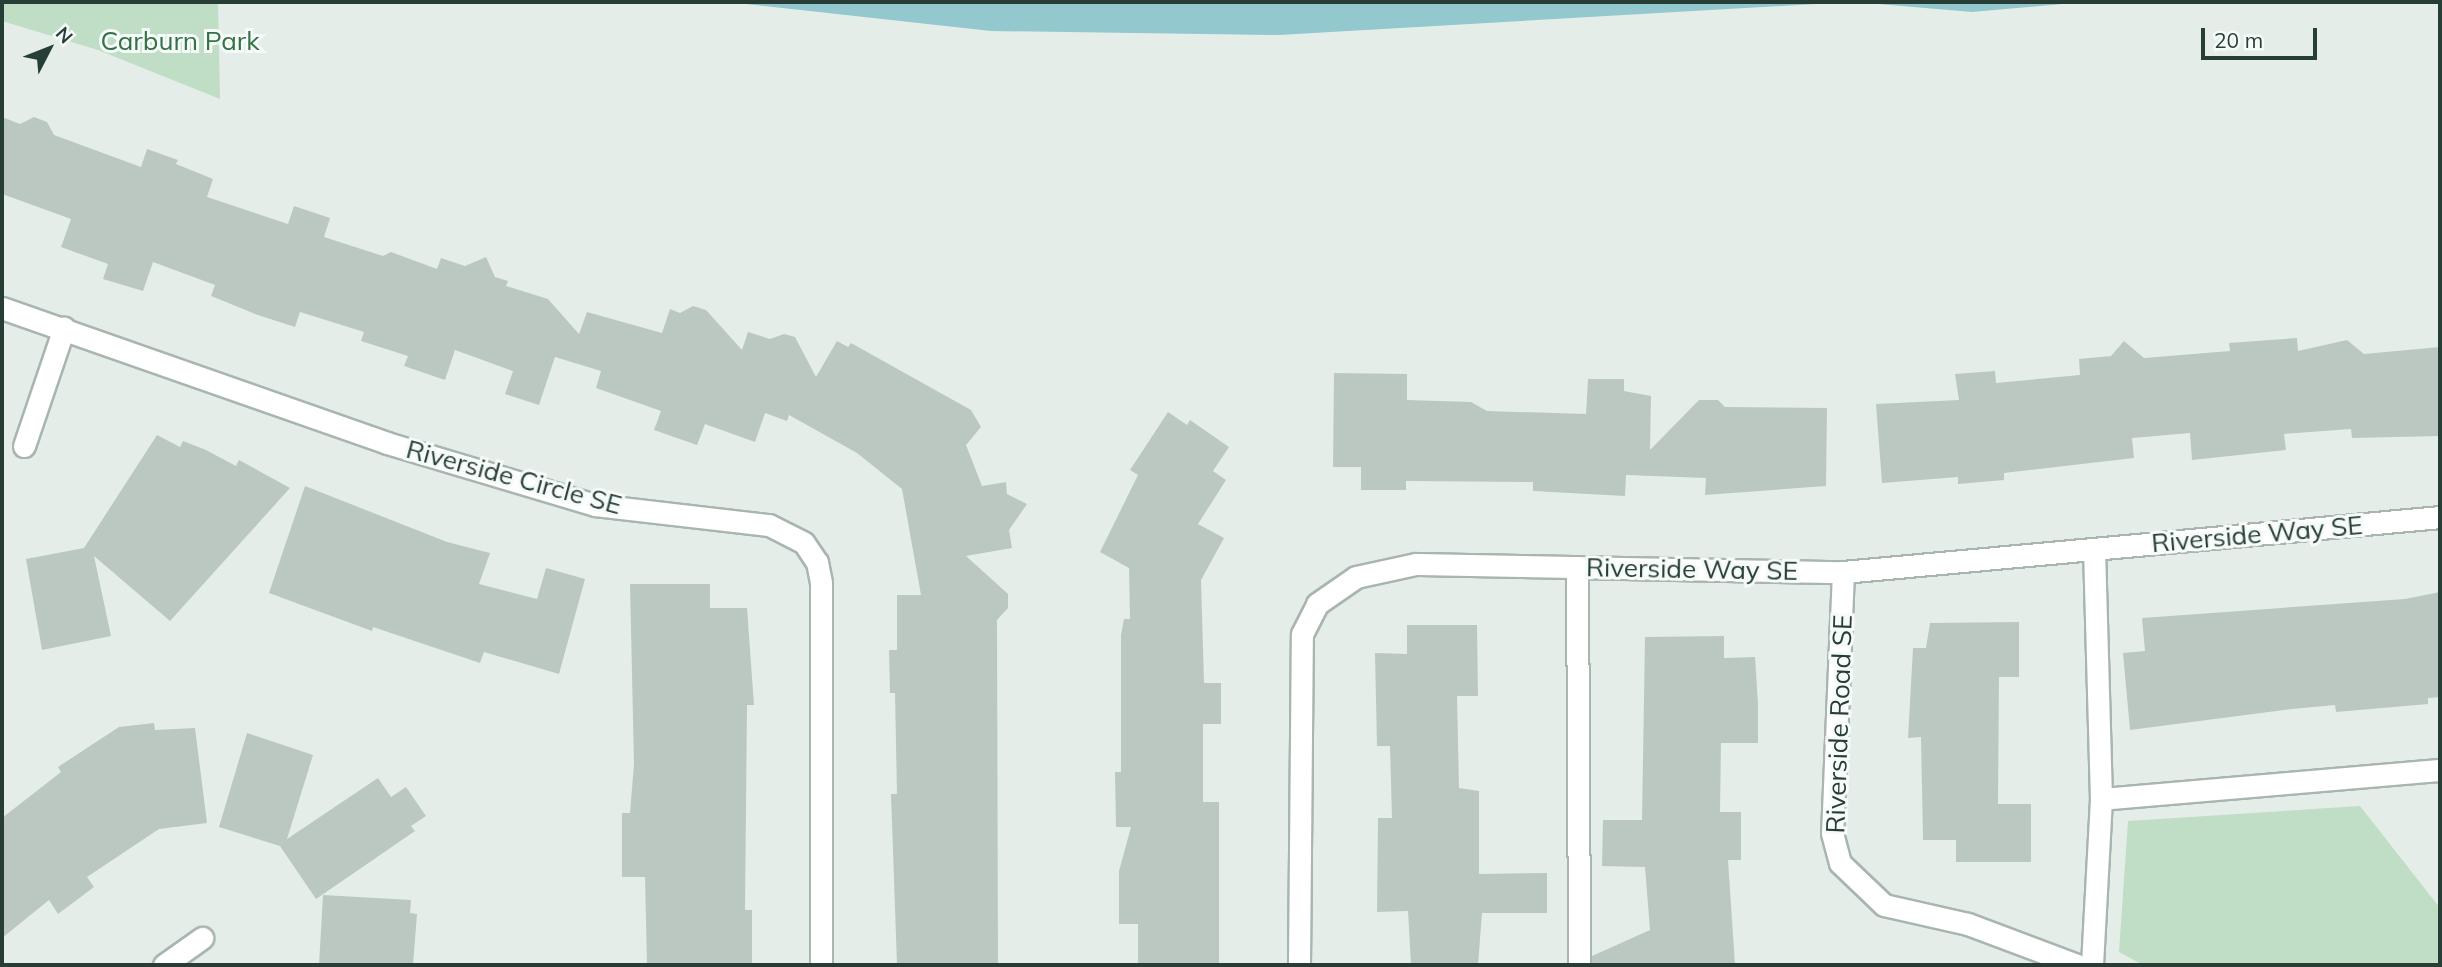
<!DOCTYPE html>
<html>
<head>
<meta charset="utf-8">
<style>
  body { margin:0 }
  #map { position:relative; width:2442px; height:967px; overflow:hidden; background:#e5ede9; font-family:Mulish,sans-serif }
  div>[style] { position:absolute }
  .green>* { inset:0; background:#c0ddc6 }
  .water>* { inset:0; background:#92c8ce }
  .building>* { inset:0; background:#bbc8c2 }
  .roads { filter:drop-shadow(2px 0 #a8b5b0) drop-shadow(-2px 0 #a8b5b0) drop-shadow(0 2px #a8b5b0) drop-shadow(0 -2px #a8b5b0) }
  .service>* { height:21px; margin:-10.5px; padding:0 10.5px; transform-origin:10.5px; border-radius:10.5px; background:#fff }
  .minor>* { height:21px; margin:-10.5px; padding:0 10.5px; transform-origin:10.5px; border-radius:10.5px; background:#fff }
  span { translate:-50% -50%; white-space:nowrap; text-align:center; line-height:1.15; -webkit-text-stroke:6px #f6faf8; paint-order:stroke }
  .park-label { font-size:26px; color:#337247 }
  .street-label { font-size:26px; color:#263e36 }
  .frame { position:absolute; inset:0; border:4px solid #263e36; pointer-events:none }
  .north { position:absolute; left:14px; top:14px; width:70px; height:70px; -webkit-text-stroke:5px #f6faf8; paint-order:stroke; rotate:48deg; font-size:19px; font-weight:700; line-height:28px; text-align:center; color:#263e36 }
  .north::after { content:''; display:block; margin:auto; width:24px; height:32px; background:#263e36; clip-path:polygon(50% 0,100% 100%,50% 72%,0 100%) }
  .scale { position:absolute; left:2201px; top:28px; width:116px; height:32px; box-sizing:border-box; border:4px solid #263e36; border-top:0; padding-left:9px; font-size:21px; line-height:24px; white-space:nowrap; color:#263e36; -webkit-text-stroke:5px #f6faf8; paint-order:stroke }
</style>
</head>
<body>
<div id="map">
  <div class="green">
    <i style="clip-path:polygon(2px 2px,218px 2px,220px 99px,98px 50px,2px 21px)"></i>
    <i style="clip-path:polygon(2360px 806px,2440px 908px,2440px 965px,2143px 965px,2119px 952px,2128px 821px)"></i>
  </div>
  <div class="water">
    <i style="clip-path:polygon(728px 2px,1850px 2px,1279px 35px,991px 31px)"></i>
    <i style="clip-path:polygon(1855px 2px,2084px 2px,1972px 12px)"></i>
  </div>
  <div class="building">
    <i style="clip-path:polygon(2px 117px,20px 124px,34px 117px,47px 122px,54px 135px,141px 167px,147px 149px,178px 160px,176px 164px,213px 179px,207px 197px,288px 224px,294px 206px,330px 218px,324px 237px,383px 256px,391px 252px,437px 269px,441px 258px,465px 266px,486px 257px,495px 277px,508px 281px,506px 286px,548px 299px,579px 334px,587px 312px,662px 333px,670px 309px,680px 313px,693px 306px,706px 310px,742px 350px,748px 332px,770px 339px,784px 334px,795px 337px,816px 377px,837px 341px,848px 347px,851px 343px,971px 410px,981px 427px,966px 445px,982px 486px,1006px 482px,1007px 494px,1027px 504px,1009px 530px,1012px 548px,966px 556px,1008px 594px,1008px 608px,997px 620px,998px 965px,897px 965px,891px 794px,897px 794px,895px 693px,890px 693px,889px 650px,897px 650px,897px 595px,921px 595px,902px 489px,857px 453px,789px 415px,787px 421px,765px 413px,755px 442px,705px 424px,697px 445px,654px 430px,661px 411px,596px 388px,601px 371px,555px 357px,539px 405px,505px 394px,513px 371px,455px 350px,445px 380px,404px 366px,408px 356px,361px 341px,364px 332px,300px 312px,295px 327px,258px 315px,211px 296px,215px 285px,153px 262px,143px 291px,103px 279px,108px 264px,61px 247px,71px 219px,2px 194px)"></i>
    <i style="clip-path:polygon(2297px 338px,2298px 351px,2347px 340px,2364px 354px,2440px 347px,2440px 436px,2352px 438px,2351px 429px,2284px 434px,2286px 450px,2192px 460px,2190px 433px,2132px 438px,2134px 458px,2004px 473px,2004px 480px,1958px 484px,1958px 477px,1882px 483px,1876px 404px,1959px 400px,1955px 374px,1995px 371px,1996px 383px,2080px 375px,2079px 359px,2111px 356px,2124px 341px,2144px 358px,2230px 351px,2229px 343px)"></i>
    <i style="clip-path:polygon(1334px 373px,1407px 374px,1407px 400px,1471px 402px,1487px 411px,1586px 414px,1588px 379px,1624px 379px,1624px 391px,1651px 396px,1650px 450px,1699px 400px,1718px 400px,1725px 407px,1827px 408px,1826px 486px,1705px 495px,1706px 478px,1626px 475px,1625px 496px,1533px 491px,1533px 482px,1406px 481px,1406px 490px,1361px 490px,1361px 467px,1333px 467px)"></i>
    <i style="clip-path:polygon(1168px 412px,1187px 425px,1190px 420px,1229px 447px,1213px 471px,1226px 480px,1198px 524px,1224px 538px,1201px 580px,1204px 683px,1221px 683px,1221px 724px,1203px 724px,1203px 802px,1219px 802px,1219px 965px,1138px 965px,1138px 924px,1119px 924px,1119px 871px,1131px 827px,1116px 827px,1115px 772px,1121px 772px,1121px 635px,1124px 619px,1130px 619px,1129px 568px,1100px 552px,1138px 475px,1130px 470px)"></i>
    <i style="clip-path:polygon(157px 435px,180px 447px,183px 441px,206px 450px,236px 466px,239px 460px,290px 488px,170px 621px,94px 556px,111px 636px,42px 650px,26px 559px,84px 548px)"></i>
    <i style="clip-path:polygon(305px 486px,447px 542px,490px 553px,479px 584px,537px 599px,546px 568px,585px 579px,559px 674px,484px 652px,480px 663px,373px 627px,372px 631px,269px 593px)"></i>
    <i style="clip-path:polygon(630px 584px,710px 584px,710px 608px,747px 608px,754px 705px,747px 705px,745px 910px,752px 910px,752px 965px,647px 965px,645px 877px,622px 877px,622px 813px,630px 813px,634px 764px)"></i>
    <i style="clip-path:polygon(2440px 592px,2440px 697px,2428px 698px,2428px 704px,2336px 712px,2335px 705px,2292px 709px,2130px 730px,2123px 653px,2145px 651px,2142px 618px,2405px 599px)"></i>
    <i style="clip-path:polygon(2019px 622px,2019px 677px,1999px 677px,1998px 804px,2031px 804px,2031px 862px,1956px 862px,1956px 840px,1923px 840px,1921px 737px,1908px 738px,1913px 648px,1926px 648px,1930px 623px)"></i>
    <i style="clip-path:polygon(1407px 625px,1477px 625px,1478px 696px,1457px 696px,1459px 788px,1479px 791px,1479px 874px,1547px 873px,1547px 913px,1482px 913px,1478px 965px,1411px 965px,1408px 911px,1377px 912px,1378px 818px,1392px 818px,1390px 746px,1377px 746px,1375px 653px,1407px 654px)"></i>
    <i style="clip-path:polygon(1724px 636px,1724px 658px,1755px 657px,1758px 704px,1758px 743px,1721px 743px,1720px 812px,1741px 812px,1741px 860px,1728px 860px,1735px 965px,1592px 965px,1592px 956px,1650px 930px,1645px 867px,1602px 866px,1603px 820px,1642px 820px,1645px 637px)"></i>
    <i style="clip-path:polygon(154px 723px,155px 730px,195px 728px,207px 823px,159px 829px,87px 877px,94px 887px,58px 914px,49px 900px,2px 938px,2px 818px,61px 772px,58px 767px,119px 727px)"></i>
    <i style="clip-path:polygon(247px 733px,313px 755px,287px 839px,378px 778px,391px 797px,406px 787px,426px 816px,411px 826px,415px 831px,316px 899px,280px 846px,219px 827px)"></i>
    <i style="clip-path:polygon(323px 895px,411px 900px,410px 913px,417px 914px,413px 965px,319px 965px)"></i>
  </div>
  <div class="roads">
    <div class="service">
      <i style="left:1577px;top:567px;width:398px;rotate:89.7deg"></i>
      <i style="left:2101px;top:799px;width:340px;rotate:-4.9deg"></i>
      <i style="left:2092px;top:965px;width:166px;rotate:-86.9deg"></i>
      <i style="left:2101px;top:799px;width:250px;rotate:-91.6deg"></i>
    </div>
    <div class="minor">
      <i style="left:2px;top:308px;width:408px;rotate:19.3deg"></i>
      <i style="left:387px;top:443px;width:217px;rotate:16.6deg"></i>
      <i style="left:595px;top:505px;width:175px;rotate:6.6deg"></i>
      <i style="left:769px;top:525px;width:39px;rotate:27deg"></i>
      <i style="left:804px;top:543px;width:23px;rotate:56deg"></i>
      <i style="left:817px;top:562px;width:21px;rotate:79deg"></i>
      <i style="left:821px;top:583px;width:382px;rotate:90deg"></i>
      <i style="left:24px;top:446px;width:125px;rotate:-71.3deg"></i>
      <i style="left:1843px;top:572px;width:261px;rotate:92.4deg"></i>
      <i style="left:1832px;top:833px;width:31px;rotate:75deg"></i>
      <i style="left:1840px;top:863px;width:61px;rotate:43.7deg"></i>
      <i style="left:1884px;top:905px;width:86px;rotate:12.7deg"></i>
      <i style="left:1968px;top:924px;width:116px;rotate:20.6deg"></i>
      <i style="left:164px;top:965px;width:47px;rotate:-35.4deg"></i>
      <i style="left:1299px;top:965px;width:331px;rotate:-89.5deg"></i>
      <i style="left:1302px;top:634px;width:34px;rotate:-63deg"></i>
      <i style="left:1317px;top:604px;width:47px;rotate:-34.7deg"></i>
      <i style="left:1356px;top:577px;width:61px;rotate:-12.2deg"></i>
      <i style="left:1416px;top:564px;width:427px;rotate:1.1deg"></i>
      <i style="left:1843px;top:572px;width:600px;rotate:-5.26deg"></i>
    </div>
  </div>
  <div class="park-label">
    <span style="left:180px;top:41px">Carburn Park</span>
  </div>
  <div class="street-label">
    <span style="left:514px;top:477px;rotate:15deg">Riverside Circle SE</span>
    <span style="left:2257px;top:534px;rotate:-5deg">Riverside Way SE</span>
    <span style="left:1692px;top:569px;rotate:1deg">Riverside Way SE</span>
    <span style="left:1839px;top:724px;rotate:-88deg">Riverside Road SE</span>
  </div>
  <div class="frame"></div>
  <div class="north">N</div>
  <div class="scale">20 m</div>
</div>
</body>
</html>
